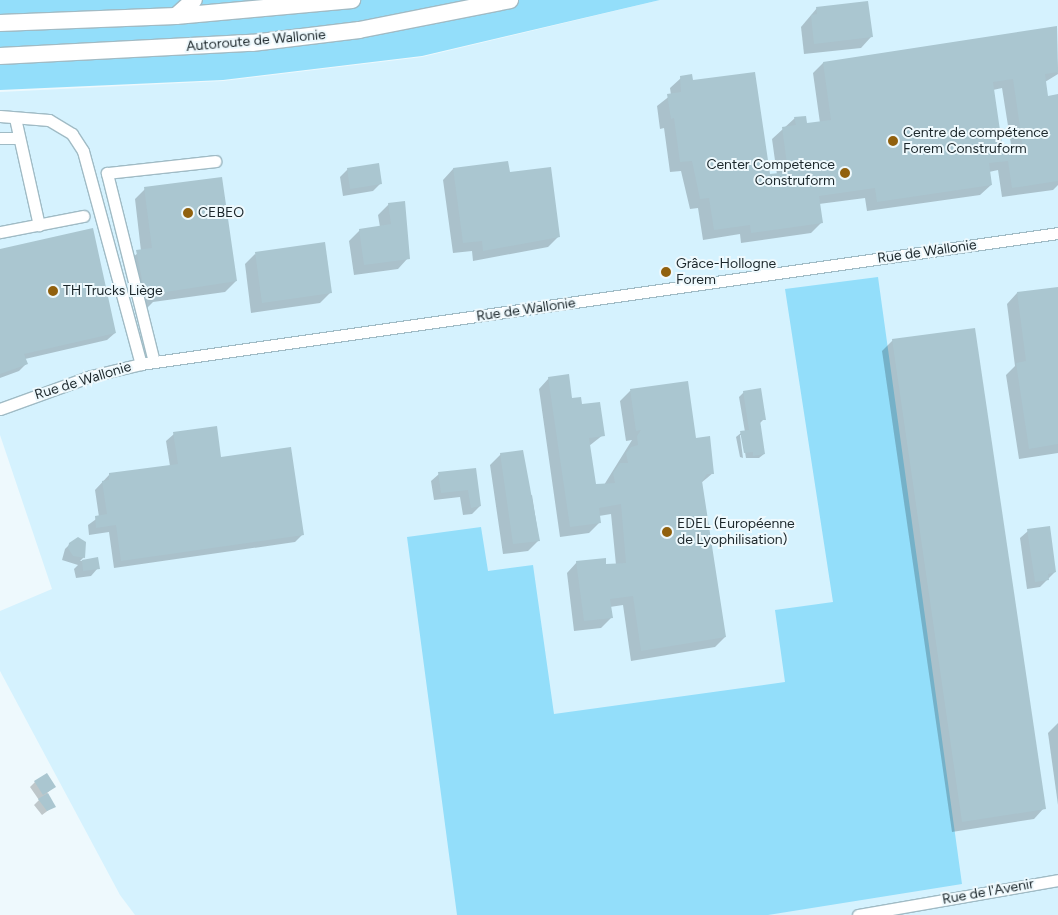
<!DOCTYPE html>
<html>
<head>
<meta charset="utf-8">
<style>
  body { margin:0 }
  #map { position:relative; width:1058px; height:915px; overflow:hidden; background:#eef9fd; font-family:Figtree,sans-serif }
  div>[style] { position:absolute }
  .built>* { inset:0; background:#d5f2fe }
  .green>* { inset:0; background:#93defa }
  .shadow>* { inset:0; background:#0003 }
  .building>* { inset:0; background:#aac6d0 }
  .roads { filter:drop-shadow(1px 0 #a0bbc5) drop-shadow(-1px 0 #a0bbc5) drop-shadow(0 1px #a0bbc5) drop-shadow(0 -1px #a0bbc5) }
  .minor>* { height:11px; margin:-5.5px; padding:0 5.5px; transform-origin:5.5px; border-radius:5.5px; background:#fff }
  .highway>* { height:16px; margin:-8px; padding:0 8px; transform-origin:8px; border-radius:8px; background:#fff }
  .dots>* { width:14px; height:14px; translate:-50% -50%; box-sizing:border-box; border:2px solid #eef9fd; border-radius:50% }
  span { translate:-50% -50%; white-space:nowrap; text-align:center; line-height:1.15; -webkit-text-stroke:4px #eef9fd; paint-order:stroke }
  .street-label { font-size:14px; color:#1c272b }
  .poi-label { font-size:14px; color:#1c272b }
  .left { translate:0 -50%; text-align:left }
  .right { translate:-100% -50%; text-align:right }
</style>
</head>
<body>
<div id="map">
  <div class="built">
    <i style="clip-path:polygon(660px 0,1058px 0,1058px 915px,135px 915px,120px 895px,0 671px,0 611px,52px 589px,0 435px,0 92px,223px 81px,422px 57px)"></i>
  </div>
  <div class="green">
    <i style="clip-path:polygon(0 0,660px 0,422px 56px,223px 80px,0 90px)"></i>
    <i style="clip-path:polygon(878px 277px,962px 884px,768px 915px,457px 915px,407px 537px,481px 527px,488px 571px,533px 565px,554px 714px,785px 682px,775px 610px,833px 602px,785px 289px)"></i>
  </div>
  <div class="shadow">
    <i style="clip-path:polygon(817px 8px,871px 37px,861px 48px,804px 54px,801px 27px)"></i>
    <i style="clip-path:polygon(evenodd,1055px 28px,1058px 74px,1045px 82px,1047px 97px,1058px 96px,1058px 185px,1053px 190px,1002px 197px,998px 170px,989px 172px,991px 185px,980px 195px,867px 211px,865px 198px,819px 204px,822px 222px,811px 233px,741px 243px,740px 234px,703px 240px,698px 208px,690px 209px,681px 171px,670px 172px,664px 128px,660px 129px,657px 106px,671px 95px,670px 88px,681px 78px,692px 82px,769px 176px,777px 175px,772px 139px,795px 118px,806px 125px,820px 123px,813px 73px,823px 63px,1055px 28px,1002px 88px,1012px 151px,1002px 152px,993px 90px,1002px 88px)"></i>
    <i style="clip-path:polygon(348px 169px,380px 184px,373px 191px,343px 196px,340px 177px)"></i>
    <i style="clip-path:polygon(453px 169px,509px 174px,559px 236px,548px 247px,473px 261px,472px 251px,453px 253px,443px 180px)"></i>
    <i style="clip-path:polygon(145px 189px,236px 281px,225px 292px,153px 302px,148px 307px,136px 309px,126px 262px,141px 251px,135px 199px)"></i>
    <i style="clip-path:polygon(404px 202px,408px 258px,398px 269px,354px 275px,349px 241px,360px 230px,380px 227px,378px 215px,389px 204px)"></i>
    <i style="clip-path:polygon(0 250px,115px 333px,107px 340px,25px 359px,27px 363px,19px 371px,0 378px)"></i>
    <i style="clip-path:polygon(255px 254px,330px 293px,320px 303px,251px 313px,245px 264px)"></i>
    <i style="clip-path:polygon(1058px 288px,1058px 453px,1019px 459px,1006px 375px,1015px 366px,1007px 304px,1017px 293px)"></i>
    <i style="clip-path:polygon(893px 340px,1044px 808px,1034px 819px,952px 832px,882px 351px)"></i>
    <i style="clip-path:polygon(549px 378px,581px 406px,603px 435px,589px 446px,594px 486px,604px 485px,632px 440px,626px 441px,620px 401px,630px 391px,687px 383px,695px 439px,713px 473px,701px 483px,725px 637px,715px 647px,631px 661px,623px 605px,610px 607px,611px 618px,601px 628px,574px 631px,567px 573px,577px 562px,616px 565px,611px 514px,599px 516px,599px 523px,589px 533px,560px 537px,539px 389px)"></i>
    <i style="clip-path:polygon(744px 392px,764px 419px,759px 424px,764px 454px,759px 458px,746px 458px,742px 435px,740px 435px,743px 458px,740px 457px,736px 437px,741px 433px,745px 432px,739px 397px)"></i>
    <i style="clip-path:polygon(174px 434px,220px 459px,302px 535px,295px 542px,114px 568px,109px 532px,89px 535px,88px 525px,99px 517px,95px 490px,109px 475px,170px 466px,166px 441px)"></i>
    <i style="clip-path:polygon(501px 454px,528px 496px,532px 495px,539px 540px,528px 551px,503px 554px,490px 465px)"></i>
    <i style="clip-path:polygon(475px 469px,480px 506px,472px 514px,463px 515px,460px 497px,434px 500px,431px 481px,439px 474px)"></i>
    <i style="clip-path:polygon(1028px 531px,1055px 572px,1040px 587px,1027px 589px,1020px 538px)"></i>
    <i style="clip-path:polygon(73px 541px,84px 557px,80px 561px,97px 559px,98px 568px,91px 576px,76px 578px,74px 569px,78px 565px,62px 560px,65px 549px)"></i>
    <i style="clip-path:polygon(1058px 723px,1058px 805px,1048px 733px)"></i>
    <i style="clip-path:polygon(35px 782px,54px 787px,47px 793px,54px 806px,42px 815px,34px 805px,39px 800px,30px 787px)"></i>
  </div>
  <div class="building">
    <i style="clip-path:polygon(868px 1px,873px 37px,814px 44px,811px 15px,817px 14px,816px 7px)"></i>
    <i style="clip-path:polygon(evenodd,1057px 26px,1058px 72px,1045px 74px,1048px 96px,1058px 94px,1058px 181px,1012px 188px,1008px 161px,989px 163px,992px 185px,877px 202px,875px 188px,819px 196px,823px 223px,751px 233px,750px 225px,714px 230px,709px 198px,700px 199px,692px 161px,680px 162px,674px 118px,671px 119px,667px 94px,681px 92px,680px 76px,692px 74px,693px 80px,755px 72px,770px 174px,788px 172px,782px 127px,796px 125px,794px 117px,806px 116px,807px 123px,831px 120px,823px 62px,1057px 26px,1013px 79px,1023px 148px,1003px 151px,993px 82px,1013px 79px)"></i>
    <i style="clip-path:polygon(508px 161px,510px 172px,551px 167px,560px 237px,483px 251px,482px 241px,463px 243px,453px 168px)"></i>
    <i style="clip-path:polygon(379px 163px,382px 184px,350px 189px,347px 168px)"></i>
    <i style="clip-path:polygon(222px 177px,237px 281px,159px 293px,160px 297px,146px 299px,136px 250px,152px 248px,144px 187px)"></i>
    <i style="clip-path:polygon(405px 201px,410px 259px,364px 265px,359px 229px,391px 224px,388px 203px)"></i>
    <i style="clip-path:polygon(93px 228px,116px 333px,24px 354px,28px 364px,0 374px,0 249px)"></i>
    <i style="clip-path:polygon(325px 242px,332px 293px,262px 303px,255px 252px)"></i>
    <i style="clip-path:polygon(1058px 287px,1058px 444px,1029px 449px,1016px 363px,1026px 361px,1017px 292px)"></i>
    <i style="clip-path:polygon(975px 328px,1046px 809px,962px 822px,892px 339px)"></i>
    <i style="clip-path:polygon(569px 374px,572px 398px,581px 397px,582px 404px,600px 402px,605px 436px,589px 438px,596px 484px,615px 483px,613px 473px,620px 463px,628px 463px,626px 453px,631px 447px,638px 445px,637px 436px,641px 430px,636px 431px,630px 389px,688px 381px,696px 438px,710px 436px,714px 474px,707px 474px,702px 481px,726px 637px,641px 651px,633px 596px,610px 599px,613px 618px,584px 621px,576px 561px,606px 558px,606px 564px,626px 563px,621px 504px,599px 508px,601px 523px,570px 527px,548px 377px)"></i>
    <i style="clip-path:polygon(761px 388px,766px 420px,760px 420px,765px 454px,753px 456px,753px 452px,744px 453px,740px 431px,749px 430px,743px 391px)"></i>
    <i style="clip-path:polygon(217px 426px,221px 457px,291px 447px,304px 535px,121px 561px,116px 525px,96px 528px,95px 516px,107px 514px,102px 481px,109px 480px,109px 473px,178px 464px,173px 432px)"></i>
    <i style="clip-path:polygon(523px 450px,540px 541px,513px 544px,500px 453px)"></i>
    <i style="clip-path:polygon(476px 468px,481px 506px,471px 508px,468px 490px,441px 493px,438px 472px)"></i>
    <i style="clip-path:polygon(1050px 526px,1056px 572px,1048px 574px,1049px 580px,1035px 582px,1027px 529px)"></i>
    <i style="clip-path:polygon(78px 537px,86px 542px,85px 558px,73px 556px,68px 548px,69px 543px)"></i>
    <i style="clip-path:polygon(98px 557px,100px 569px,83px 571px,82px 560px)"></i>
    <i style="clip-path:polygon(47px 773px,56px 787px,43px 795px,34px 781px)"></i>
    <i style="clip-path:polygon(48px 793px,56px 807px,47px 811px,38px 799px)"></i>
  </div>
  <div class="roads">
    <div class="minor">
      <i style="left:0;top:116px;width:49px;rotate:4.7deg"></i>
      <i style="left:49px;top:120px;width:27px;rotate:31deg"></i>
      <i style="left:72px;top:134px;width:20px;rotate:57deg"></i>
      <i style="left:83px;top:151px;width:221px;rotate:74.8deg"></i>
      <i style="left:15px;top:118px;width:110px;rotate:77.4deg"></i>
      <i style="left:0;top:138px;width:18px"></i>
      <i style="left:0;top:232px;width:85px;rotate:-10.9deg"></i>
      <i style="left:154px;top:362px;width:195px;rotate:-104deg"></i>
      <i style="left:107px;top:173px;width:109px;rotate:-6.3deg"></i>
      <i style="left:0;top:409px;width:97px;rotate:-19.9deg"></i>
      <i style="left:91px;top:376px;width:51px;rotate:-13.5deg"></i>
      <i style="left:141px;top:364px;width:926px;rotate:-8.13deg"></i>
      <i style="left:858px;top:915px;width:203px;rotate:-9.9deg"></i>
    </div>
    <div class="highway">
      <i style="left:176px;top:16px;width:24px;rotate:-42deg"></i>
      <i style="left:0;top:23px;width:176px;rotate:-2.3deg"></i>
      <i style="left:176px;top:16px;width:177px;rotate:-5.2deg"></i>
      <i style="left:0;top:56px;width:252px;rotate:-3deg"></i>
      <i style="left:252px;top:43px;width:108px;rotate:-6.9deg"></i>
      <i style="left:359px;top:30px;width:154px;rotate:-11.2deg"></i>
    </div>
  </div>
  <div class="dots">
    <i style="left:893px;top:141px;background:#91610e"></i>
    <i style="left:845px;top:173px;background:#91610e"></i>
    <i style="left:188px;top:213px;background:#91610e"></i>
    <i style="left:666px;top:272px;background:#91610e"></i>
    <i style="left:53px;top:291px;background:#91610e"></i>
    <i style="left:667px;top:532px;background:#91610e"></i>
  </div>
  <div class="street-label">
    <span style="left:256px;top:41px;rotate:-5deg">Autoroute de Wallonie</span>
    <span style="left:927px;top:252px;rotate:-8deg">Rue de Wallonie</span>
    <span style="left:526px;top:310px;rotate:-8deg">Rue de Wallonie</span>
    <span style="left:83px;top:381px;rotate:-17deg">Rue de Wallonie</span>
    <span style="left:988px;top:892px;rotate:-10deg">Rue de l'Avenir</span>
  </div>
  <div class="poi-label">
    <span class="left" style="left:903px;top:141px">Centre de compétence<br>Forem Construform</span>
    <span class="right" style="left:835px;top:173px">Center Competence<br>Construform</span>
    <span class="left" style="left:198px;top:213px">CEBEO</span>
    <span class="left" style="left:676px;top:272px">Grâce-Hollogne<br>Forem</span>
    <span class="left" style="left:63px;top:291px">TH Trucks Liège</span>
    <span class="left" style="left:677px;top:532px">EDEL (Européenne<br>de Lyophilisation)</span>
  </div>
</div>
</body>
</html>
